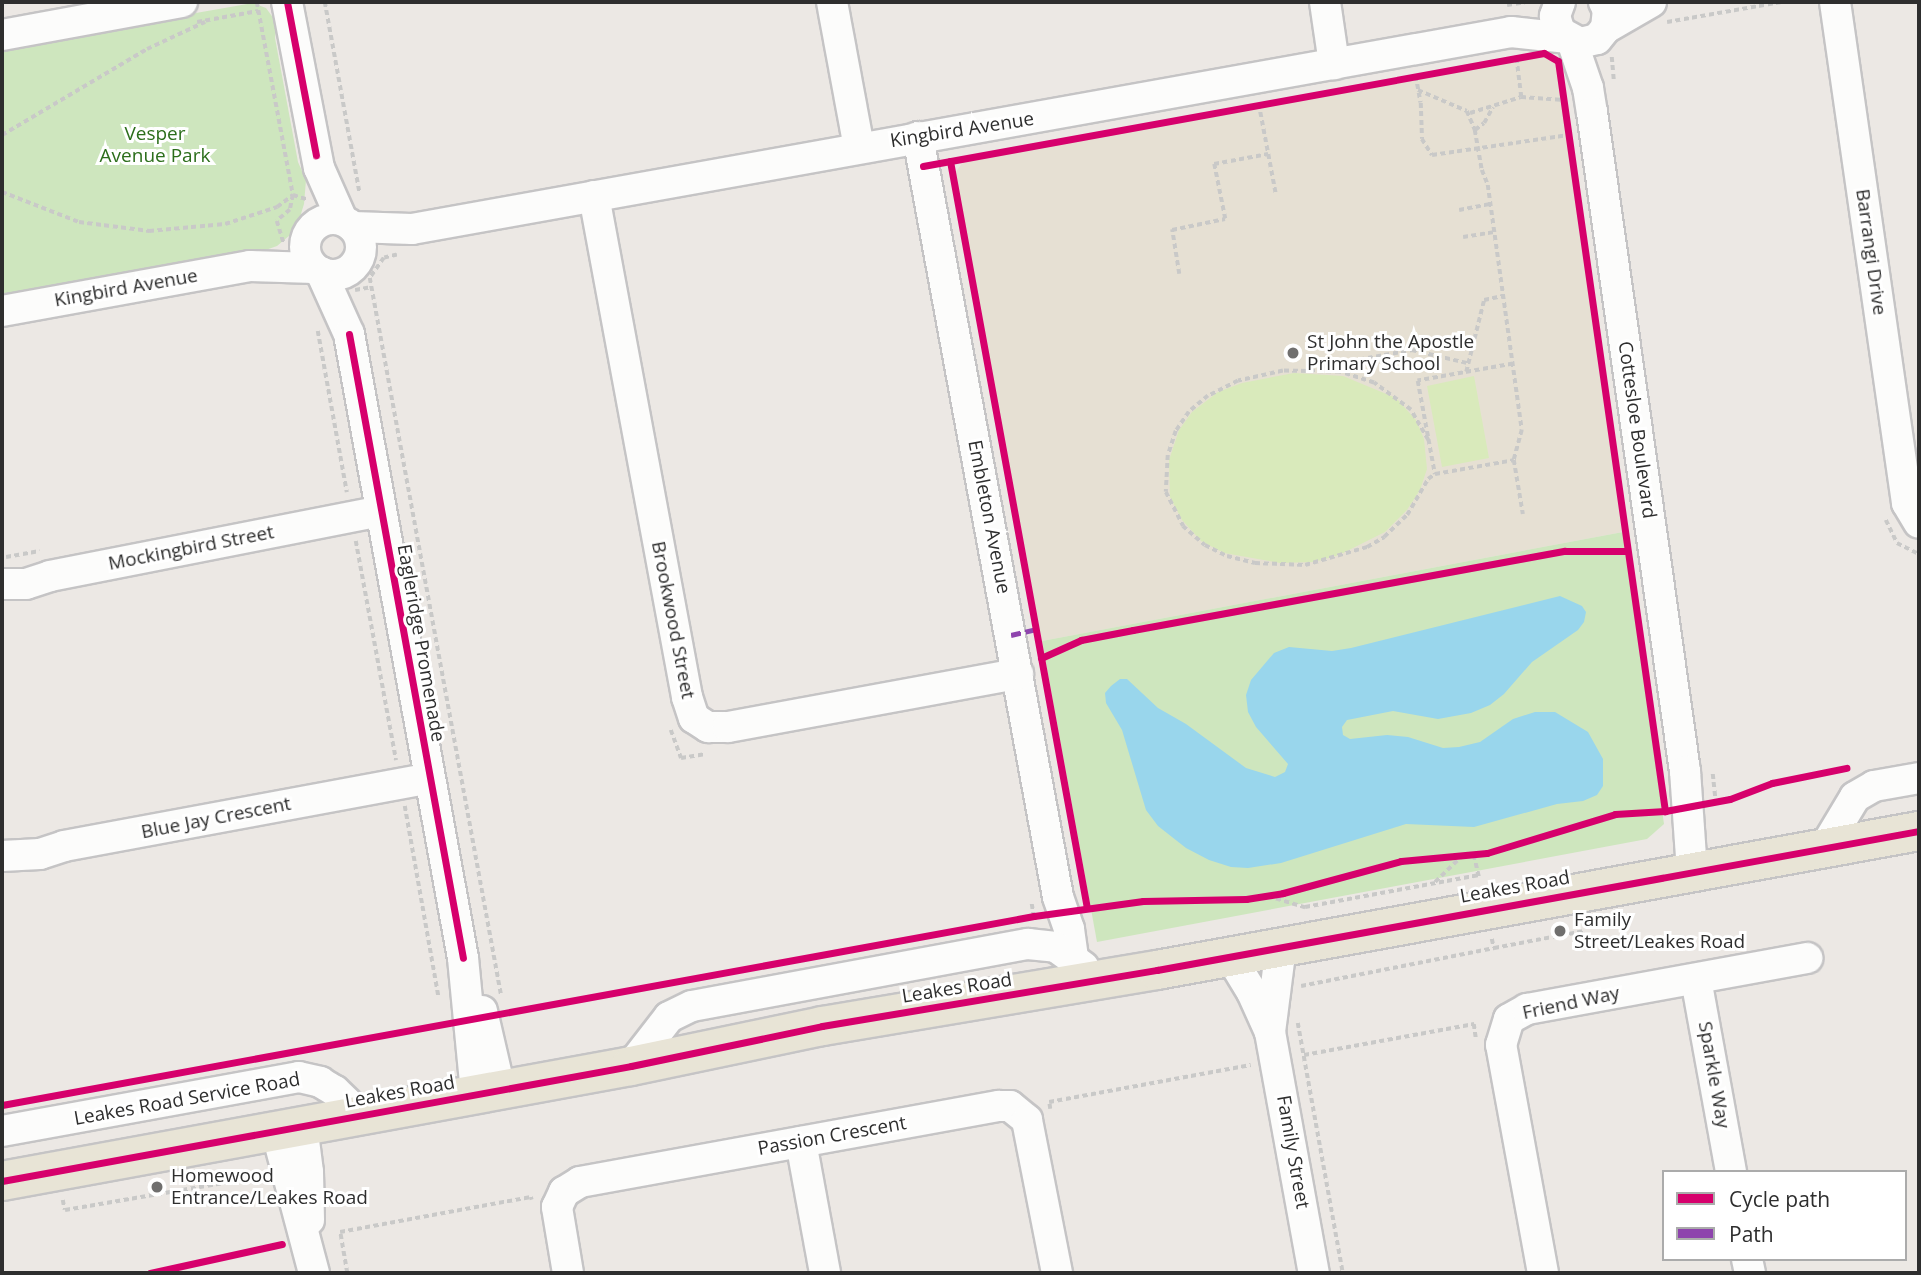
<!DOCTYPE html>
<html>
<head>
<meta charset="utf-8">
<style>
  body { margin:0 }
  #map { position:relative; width:1921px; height:1275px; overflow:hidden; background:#ece8e4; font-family:"Open Sans",sans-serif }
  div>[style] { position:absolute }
  .education>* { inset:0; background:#e6e0d3 }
  .green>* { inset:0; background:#cee6be }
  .pitch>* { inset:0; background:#d9eabb }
  .water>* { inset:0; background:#99d6ec }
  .path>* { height:3.5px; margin-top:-1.75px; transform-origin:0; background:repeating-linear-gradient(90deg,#c9c9c8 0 5px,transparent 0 8.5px) }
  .roads { filter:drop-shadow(2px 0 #c5c4c5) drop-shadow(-2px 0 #c5c4c5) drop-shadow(0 2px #c5c4c5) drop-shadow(0 -2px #c5c4c5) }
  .minor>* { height:30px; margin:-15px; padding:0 15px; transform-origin:15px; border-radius:15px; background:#fcfcfb }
  .minor>.ring { margin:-15px; padding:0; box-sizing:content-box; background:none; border:30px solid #fcfcfb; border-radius:50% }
  .major>* { height:38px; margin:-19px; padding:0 19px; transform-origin:19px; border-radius:19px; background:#e8e4d6 }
  .quiet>* { height:5px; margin-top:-2.5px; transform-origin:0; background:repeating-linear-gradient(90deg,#8e44ad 0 10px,transparent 0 15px) }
  .cycleway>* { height:7px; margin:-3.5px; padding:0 3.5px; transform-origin:3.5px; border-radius:3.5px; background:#d6006c }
  .dots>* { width:19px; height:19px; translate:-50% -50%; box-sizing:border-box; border:4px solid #fff; border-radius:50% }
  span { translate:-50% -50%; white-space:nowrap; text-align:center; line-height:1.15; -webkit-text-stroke:6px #fff; paint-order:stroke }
  .street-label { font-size:19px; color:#2e2e2e }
  .park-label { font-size:19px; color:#2c6e1b }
  .poi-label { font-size:19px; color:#2e2e2e }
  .left { translate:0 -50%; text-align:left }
  .frame { position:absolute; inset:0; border:4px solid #2e2e2e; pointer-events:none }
  .legend { position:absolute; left:1662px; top:1170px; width:245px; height:91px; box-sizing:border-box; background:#fff; border:2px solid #ababab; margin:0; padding:9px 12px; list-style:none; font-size:21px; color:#2e2e2e }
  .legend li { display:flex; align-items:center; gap:14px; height:35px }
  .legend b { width:35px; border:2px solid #ababab }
</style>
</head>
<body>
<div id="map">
  <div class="education">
    <i style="clip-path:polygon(1544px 55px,1556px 63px,1623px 532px,1042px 641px,955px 173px,963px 162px)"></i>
  </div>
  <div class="green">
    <i style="clip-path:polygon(253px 3px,266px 8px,277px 23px,275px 38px,298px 162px,306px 180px,304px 204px,296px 230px,277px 246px,260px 252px,2px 299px,2px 47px)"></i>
    <i style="clip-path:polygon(1623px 532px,1664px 824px,1647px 839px,1097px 942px,1042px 641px)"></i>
  </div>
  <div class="pitch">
    <i style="clip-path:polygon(1294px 373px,1343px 376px,1396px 398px,1416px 420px,1424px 439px,1427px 469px,1420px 490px,1407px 510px,1385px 532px,1339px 555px,1314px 562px,1280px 563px,1224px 553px,1201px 541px,1182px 520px,1170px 497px,1169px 460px,1179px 430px,1192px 412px,1218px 392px,1242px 383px)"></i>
    <i style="clip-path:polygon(1474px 376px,1489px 458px,1442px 467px,1427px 386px)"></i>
  </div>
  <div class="water">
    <i style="clip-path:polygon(1560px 596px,1582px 606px,1586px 612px,1584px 622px,1578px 630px,1532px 662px,1504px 694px,1490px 705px,1471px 713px,1438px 719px,1393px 711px,1347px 720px,1342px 727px,1343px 735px,1350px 739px,1387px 735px,1408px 737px,1443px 748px,1459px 747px,1480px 742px,1513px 719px,1535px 712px,1555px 712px,1588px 732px,1603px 759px,1603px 786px,1597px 795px,1583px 801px,1557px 804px,1474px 827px,1406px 824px,1281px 863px,1248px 868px,1231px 867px,1209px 860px,1186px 848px,1158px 826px,1146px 810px,1122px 730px,1106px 703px,1105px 693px,1111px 686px,1120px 679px,1127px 679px,1158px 708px,1186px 724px,1246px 768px,1275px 777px,1285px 772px,1288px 764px,1256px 727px,1248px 712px,1246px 695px,1251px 680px,1274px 653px,1289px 647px,1332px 651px,1351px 648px)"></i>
  </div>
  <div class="path">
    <i style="left:257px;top:2px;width:196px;rotate:79.4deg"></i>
    <i style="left:293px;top:195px;width:15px;rotate:101deg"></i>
    <i style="left:290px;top:210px;width:17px;rotate:140deg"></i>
    <i style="left:277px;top:221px;width:24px;rotate:73deg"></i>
    <i style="left:325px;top:2px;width:195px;rotate:79.7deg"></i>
    <i style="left:1507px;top:5px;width:18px;rotate:-9deg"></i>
    <i style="left:197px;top:22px;width:62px;rotate:-10.2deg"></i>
    <i style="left:1667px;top:22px;width:117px;rotate:-9.9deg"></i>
    <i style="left:1612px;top:57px;width:24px;rotate:85deg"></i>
    <i style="left:1416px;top:76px;width:27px;rotate:80deg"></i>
    <i style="left:1421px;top:103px;width:36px;rotate:88deg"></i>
    <i style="left:1422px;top:139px;width:19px;rotate:58deg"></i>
    <i style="left:1432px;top:155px;width:138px;rotate:-8.3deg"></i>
    <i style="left:1418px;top:90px;width:53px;rotate:23.2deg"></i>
    <i style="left:1467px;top:111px;width:21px;rotate:67deg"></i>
    <i style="left:1475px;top:130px;width:41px;rotate:80.1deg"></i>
    <i style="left:1482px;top:170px;width:16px;rotate:68deg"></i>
    <i style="left:1488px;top:185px;width:247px;rotate:82.1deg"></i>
    <i style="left:1522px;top:430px;width:31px;rotate:105deg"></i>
    <i style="left:1514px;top:460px;width:55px;rotate:80.5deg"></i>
    <i style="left:1521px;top:97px;width:43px;rotate:4deg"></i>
    <i style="left:1259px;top:104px;width:92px;rotate:79.3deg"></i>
    <i style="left:1470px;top:113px;width:53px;rotate:-17.4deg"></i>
    <i style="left:1521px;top:97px;width:41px;rotate:-97deg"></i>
    <i style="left:1475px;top:130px;width:11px;rotate:-38deg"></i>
    <i style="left:1484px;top:123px;width:18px;rotate:-61deg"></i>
    <i style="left:2px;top:135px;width:169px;rotate:-30.7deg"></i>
    <i style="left:147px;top:49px;width:64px;rotate:-25deg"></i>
    <i style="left:2px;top:192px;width:83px;rotate:21.3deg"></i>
    <i style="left:79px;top:222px;width:71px;rotate:7.3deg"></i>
    <i style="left:149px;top:231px;width:76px;rotate:-5.3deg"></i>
    <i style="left:225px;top:224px;width:55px;rotate:-18.1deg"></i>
    <i style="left:277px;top:207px;width:20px;rotate:-37deg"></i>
    <i style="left:293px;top:195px;width:14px;rotate:17deg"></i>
    <i style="left:1459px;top:210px;width:32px;rotate:-11deg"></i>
    <i style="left:1463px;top:237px;width:31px;rotate:-9deg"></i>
    <i style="left:397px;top:255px;width:13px;rotate:167deg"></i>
    <i style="left:384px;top:258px;width:24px;rotate:125deg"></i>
    <i style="left:370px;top:278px;width:728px;rotate:79.63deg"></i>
    <i style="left:1179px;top:274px;width:45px;rotate:-99deg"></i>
    <i style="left:1172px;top:230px;width:54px;rotate:-11.7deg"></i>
    <i style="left:1225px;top:219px;width:56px;rotate:-101.3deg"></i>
    <i style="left:1214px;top:164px;width:55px;rotate:-10.5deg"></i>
    <i style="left:355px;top:290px;width:17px;rotate:-10deg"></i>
    <i style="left:318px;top:331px;width:164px;rotate:79.8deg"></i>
    <i style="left:1513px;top:364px;width:97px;rotate:169.9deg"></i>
    <i style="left:1418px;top:381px;width:95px;rotate:79.6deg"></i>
    <i style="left:1435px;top:474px;width:80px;rotate:-10deg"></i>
    <i style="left:1340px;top:372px;width:16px;rotate:-45deg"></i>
    <i style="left:1351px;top:361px;width:62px;rotate:-10.2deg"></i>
    <i style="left:1412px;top:350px;width:57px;rotate:13.3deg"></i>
    <i style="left:1466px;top:372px;width:74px;rotate:-76deg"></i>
    <i style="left:1484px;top:300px;width:19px;rotate:-12deg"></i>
    <i style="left:1428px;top:440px;width:34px;rotate:-120deg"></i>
    <i style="left:1411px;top:410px;width:46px;rotate:-143.9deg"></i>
    <i style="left:1374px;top:383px;width:36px;rotate:-162deg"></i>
    <i style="left:1340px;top:372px;width:57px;rotate:-179deg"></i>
    <i style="left:1283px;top:371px;width:46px;rotate:167.5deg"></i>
    <i style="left:1238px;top:381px;width:34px;rotate:153deg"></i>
    <i style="left:1208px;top:396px;width:25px;rotate:140deg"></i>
    <i style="left:1189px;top:412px;width:23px;rotate:124deg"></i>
    <i style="left:1176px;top:431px;width:25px;rotate:108deg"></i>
    <i style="left:1168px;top:455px;width:37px;rotate:93deg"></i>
    <i style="left:1166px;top:492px;width:38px;rotate:63deg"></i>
    <i style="left:1183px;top:526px;width:29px;rotate:41deg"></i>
    <i style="left:1205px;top:545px;width:25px;rotate:27deg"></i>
    <i style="left:1227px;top:556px;width:29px;rotate:14deg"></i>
    <i style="left:1255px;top:563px;width:50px;rotate:2.3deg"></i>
    <i style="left:1305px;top:565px;width:65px;rotate:-16.2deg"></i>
    <i style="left:1367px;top:547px;width:20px;rotate:-30deg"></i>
    <i style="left:1384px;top:537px;width:32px;rotate:-44deg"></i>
    <i style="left:1407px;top:515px;width:42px;rotate:-59.7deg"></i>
    <i style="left:1428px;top:479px;width:9px;rotate:-36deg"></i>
    <i style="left:1886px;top:520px;width:25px;rotate:64deg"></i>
    <i style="left:1897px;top:543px;width:25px;rotate:27deg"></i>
    <i style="left:356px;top:541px;width:223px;rotate:79.6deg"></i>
    <i style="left:6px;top:557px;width:34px;rotate:-10deg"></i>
    <i style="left:671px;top:730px;width:30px;rotate:70deg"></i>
    <i style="left:681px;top:758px;width:25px;rotate:-9deg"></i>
    <i style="left:1713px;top:774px;width:27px;rotate:84deg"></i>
    <i style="left:405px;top:806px;width:195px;rotate:80deg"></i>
    <i style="left:1474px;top:855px;width:23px;rotate:77deg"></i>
    <i style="left:1435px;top:882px;width:37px;rotate:-44deg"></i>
    <i style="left:1268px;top:896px;width:39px;rotate:17deg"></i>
    <i style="left:1305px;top:907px;width:177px;rotate:-10.4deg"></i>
    <i style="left:1032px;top:904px;width:12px;rotate:81deg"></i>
    <i style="left:1492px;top:939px;width:9px;rotate:77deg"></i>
    <i style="left:1494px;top:948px;width:92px;rotate:-10.7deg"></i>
    <i style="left:1301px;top:986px;width:197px;rotate:-11.1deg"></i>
    <i style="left:1298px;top:1023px;width:254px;rotate:79.8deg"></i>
    <i style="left:1304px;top:1055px;width:173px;rotate:-10.3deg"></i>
    <i style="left:1474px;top:1024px;width:14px;rotate:82deg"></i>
    <i style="left:1050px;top:1109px;width:7px;rotate:-98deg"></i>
    <i style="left:1049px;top:1102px;width:205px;rotate:-10.4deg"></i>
    <i style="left:63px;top:1200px;width:10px;rotate:79deg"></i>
    <i style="left:65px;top:1210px;width:201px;rotate:-9.7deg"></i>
    <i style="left:347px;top:1273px;width:42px;rotate:-99.7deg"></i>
    <i style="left:340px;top:1232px;width:194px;rotate:-10.4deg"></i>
    <i style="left:531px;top:1197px;width:3px;rotate:72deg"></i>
  </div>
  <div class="roads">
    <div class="minor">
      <i style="left:287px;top:2px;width:169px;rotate:79.1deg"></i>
      <i style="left:319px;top:168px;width:57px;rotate:66.1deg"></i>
      <i style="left:832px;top:2px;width:147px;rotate:79.5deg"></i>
      <i style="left:1325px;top:2px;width:63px;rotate:81.7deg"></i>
      <i style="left:1560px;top:2px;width:15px;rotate:110deg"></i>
      <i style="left:1555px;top:16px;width:17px;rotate:73deg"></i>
      <i style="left:1560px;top:32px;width:23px;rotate:29deg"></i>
      <i style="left:1580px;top:43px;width:17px;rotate:-13deg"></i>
      <i style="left:1597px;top:39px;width:14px;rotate:-51deg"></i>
      <i style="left:1606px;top:28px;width:18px;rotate:-84deg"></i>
      <i style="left:1608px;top:10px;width:9px;rotate:-117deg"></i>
      <i style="left:1835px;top:2px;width:506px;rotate:81.82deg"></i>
      <i style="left:1907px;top:503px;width:23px;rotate:59deg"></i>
      <i style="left:1606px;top:28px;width:52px;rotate:-30deg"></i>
      <i style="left:2px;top:35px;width:183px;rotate:-10.4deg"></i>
      <i style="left:1572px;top:41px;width:50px;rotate:71.2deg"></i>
      <i style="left:1588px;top:88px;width:24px;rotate:81deg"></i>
      <i style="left:1592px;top:112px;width:666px;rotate:81.97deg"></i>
      <i style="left:1685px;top:771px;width:100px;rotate:86deg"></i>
      <i style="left:918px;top:137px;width:773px;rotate:79.56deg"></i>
      <i style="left:1058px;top:897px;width:34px;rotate:71deg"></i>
      <i style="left:1069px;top:929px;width:28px;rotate:82deg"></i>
      <i style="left:594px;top:196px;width:510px;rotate:79.48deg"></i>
      <i style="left:687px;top:697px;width:22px;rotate:72deg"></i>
      <i style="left:694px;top:718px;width:17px;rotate:33deg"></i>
      <i style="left:708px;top:727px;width:20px"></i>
      <i style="left:728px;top:727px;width:295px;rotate:-10.4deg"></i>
      <i class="ring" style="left:305px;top:219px;width:26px;height:26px"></i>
      <i style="left:353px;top:227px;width:59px;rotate:1.9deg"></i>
      <i style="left:412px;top:229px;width:1117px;rotate:-10.16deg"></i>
      <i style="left:1511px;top:32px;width:55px;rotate:6.2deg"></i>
      <i style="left:321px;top:272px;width:68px;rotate:65.7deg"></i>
      <i style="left:349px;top:334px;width:634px;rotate:79.65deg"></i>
      <i style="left:463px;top:958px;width:137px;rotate:84.5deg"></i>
      <i style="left:2px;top:311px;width:252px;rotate:-10.3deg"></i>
      <i style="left:250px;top:266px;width:64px;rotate:1.8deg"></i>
      <i style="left:2px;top:584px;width:24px"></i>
      <i style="left:26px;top:584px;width:25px;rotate:-18deg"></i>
      <i style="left:50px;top:576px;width:337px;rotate:-11.1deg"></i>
      <i style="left:1825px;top:847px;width:58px;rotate:-59deg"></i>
      <i style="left:1855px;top:797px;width:22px;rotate:-30deg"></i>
      <i style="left:1874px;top:786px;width:46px;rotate:-10.1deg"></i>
      <i style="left:2px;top:856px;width:38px;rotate:-3deg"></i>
      <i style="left:40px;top:854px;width:25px;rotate:-18deg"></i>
      <i style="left:64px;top:846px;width:372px;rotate:-10.5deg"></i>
      <i style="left:1230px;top:956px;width:42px;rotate:58.6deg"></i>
      <i style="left:1252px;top:992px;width:44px;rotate:65.8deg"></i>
      <i style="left:1270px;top:1032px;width:245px;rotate:79.7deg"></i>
      <i style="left:1696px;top:979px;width:196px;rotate:79.7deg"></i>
      <i style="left:482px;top:1011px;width:80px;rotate:77deg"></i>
      <i style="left:1270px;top:1032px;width:87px;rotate:-82.7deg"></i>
      <i style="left:631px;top:1066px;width:62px;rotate:-52.2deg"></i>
      <i style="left:669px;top:1017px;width:25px;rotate:-26deg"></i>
      <i style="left:692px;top:1006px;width:342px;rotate:-10.5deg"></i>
      <i style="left:1028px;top:944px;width:28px;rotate:6deg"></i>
      <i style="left:1056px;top:947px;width:34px;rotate:36deg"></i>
      <i style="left:302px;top:1125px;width:47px;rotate:82.7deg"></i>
      <i style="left:308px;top:1172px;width:48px;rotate:88.8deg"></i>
      <i style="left:276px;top:1130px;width:148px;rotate:75.1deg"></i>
      <i style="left:2px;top:1131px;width:302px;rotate:-10.3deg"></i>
      <i style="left:299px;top:1077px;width:22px;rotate:13deg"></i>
      <i style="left:320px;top:1082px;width:17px;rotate:31deg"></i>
      <i style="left:335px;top:1091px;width:35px;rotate:44deg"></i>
      <i style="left:801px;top:1142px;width:133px;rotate:79.6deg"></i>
      <i style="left:1747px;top:1259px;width:14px;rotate:78deg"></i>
      <i style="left:568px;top:1273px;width:67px;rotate:-99.5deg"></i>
      <i style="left:557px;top:1207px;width:17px;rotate:-65deg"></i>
      <i style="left:564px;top:1192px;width:19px;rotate:-32deg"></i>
      <i style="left:580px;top:1182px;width:426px;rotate:-10.3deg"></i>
      <i style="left:999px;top:1106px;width:11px"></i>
      <i style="left:1010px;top:1106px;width:22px;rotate:39deg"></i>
      <i style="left:1027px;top:1120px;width:156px;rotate:78.9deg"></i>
      <i style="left:1543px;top:1273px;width:232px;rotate:-100.4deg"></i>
      <i style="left:1501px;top:1045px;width:27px;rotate:-73deg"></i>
      <i style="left:1509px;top:1019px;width:21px;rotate:-29deg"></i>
      <i style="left:1527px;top:1009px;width:285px;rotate:-10.3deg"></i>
    </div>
    <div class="major">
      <i style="left:2px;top:1181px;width:639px;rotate:-10.36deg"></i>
      <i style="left:631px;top:1066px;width:195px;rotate:-11.8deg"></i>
      <i style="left:822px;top:1026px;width:340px;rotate:-9.5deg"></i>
      <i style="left:1157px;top:970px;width:775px;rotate:-10.34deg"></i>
    </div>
  </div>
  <div class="quiet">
    <i style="left:1011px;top:635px;width:26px;rotate:-13deg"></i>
  </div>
  <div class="cycleway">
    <i style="left:287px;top:2px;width:156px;rotate:79.3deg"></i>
    <i style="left:950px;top:161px;width:759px;rotate:79.61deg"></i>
    <i style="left:923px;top:166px;width:631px;rotate:-10.31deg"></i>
    <i style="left:1544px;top:53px;width:16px;rotate:30deg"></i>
    <i style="left:1558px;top:61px;width:758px;rotate:81.88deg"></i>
    <i style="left:349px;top:334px;width:634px;rotate:79.65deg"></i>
    <i style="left:1041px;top:658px;width:44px;rotate:-24.2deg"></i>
    <i style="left:1081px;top:640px;width:53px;rotate:-10.9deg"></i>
    <i style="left:1133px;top:630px;width:439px;rotate:-10.4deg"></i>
    <i style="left:1565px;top:551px;width:62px"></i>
    <i style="left:2px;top:1105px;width:1049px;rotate:-10.38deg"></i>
    <i style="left:1034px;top:916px;width:110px;rotate:-7.8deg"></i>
    <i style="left:1143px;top:901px;width:103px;rotate:-1.1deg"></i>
    <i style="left:1246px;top:899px;width:37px;rotate:-9deg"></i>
    <i style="left:1283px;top:893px;width:122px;rotate:-15.2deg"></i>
    <i style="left:1401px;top:861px;width:86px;rotate:-5.3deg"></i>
    <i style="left:1487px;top:853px;width:134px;rotate:-16.9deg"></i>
    <i style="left:1615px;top:814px;width:50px;rotate:-3.4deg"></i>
    <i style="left:1665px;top:811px;width:66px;rotate:-10.5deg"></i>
    <i style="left:1730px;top:799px;width:45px;rotate:-20.9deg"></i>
    <i style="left:1772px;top:783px;width:76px;rotate:-11.5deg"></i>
    <i style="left:2px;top:1181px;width:639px;rotate:-10.36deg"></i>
    <i style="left:631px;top:1066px;width:195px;rotate:-11.8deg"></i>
    <i style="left:822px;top:1026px;width:340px;rotate:-9.5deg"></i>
    <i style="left:1157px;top:970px;width:775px;rotate:-10.34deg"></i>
    <i style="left:150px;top:1273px;width:135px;rotate:-12.4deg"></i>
  </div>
  <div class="dots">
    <i style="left:1293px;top:353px;background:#706f6e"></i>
    <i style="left:1560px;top:931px;background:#706f6e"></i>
    <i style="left:157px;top:1187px;background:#706f6e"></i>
  </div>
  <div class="street-label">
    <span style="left:962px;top:130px;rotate:-9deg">Kingbird Avenue</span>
    <span style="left:1871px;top:252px;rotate:82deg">Barrangi Drive</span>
    <span style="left:126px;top:288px;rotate:-10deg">Kingbird Avenue</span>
    <span style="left:1637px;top:430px;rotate:82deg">Cottesloe Boulevard</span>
    <span style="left:989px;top:517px;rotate:79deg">Embleton Avenue</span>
    <span style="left:191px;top:548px;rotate:-11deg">Mockingbird Street</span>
    <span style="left:673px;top:620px;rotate:79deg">Brookwood Street</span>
    <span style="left:421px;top:643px;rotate:80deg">Eagleridge Promenade</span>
    <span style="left:216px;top:818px;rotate:-11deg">Blue Jay Crescent</span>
    <span style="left:1515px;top:887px;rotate:-10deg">Leakes Road</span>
    <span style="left:957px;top:988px;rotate:-9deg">Leakes Road</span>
    <span style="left:1571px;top:1003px;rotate:-12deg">Friend Way</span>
    <span style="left:1714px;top:1075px;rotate:80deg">Sparkle Way</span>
    <span style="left:400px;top:1092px;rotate:-10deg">Leakes Road</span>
    <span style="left:187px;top:1099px;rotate:-10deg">Leakes Road Service Road</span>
    <span style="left:832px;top:1136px;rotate:-10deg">Passion Crescent</span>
    <span style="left:1293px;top:1152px;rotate:80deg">Family Street</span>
  </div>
  <div class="park-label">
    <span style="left:155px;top:145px">Vesper<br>Avenue Park</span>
  </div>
  <div class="poi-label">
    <span class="left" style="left:1307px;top:353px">St John the Apostle<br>Primary School</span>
    <span class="left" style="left:1574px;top:931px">Family<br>Street/Leakes Road</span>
    <span class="left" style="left:171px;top:1187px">Homewood<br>Entrance/Leakes Road</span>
  </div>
  <div class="frame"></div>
  <ul class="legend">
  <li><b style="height:9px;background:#d6006c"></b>Cycle path</li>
  <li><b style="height:9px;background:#8e44ad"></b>Path</li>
  </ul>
</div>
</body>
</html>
